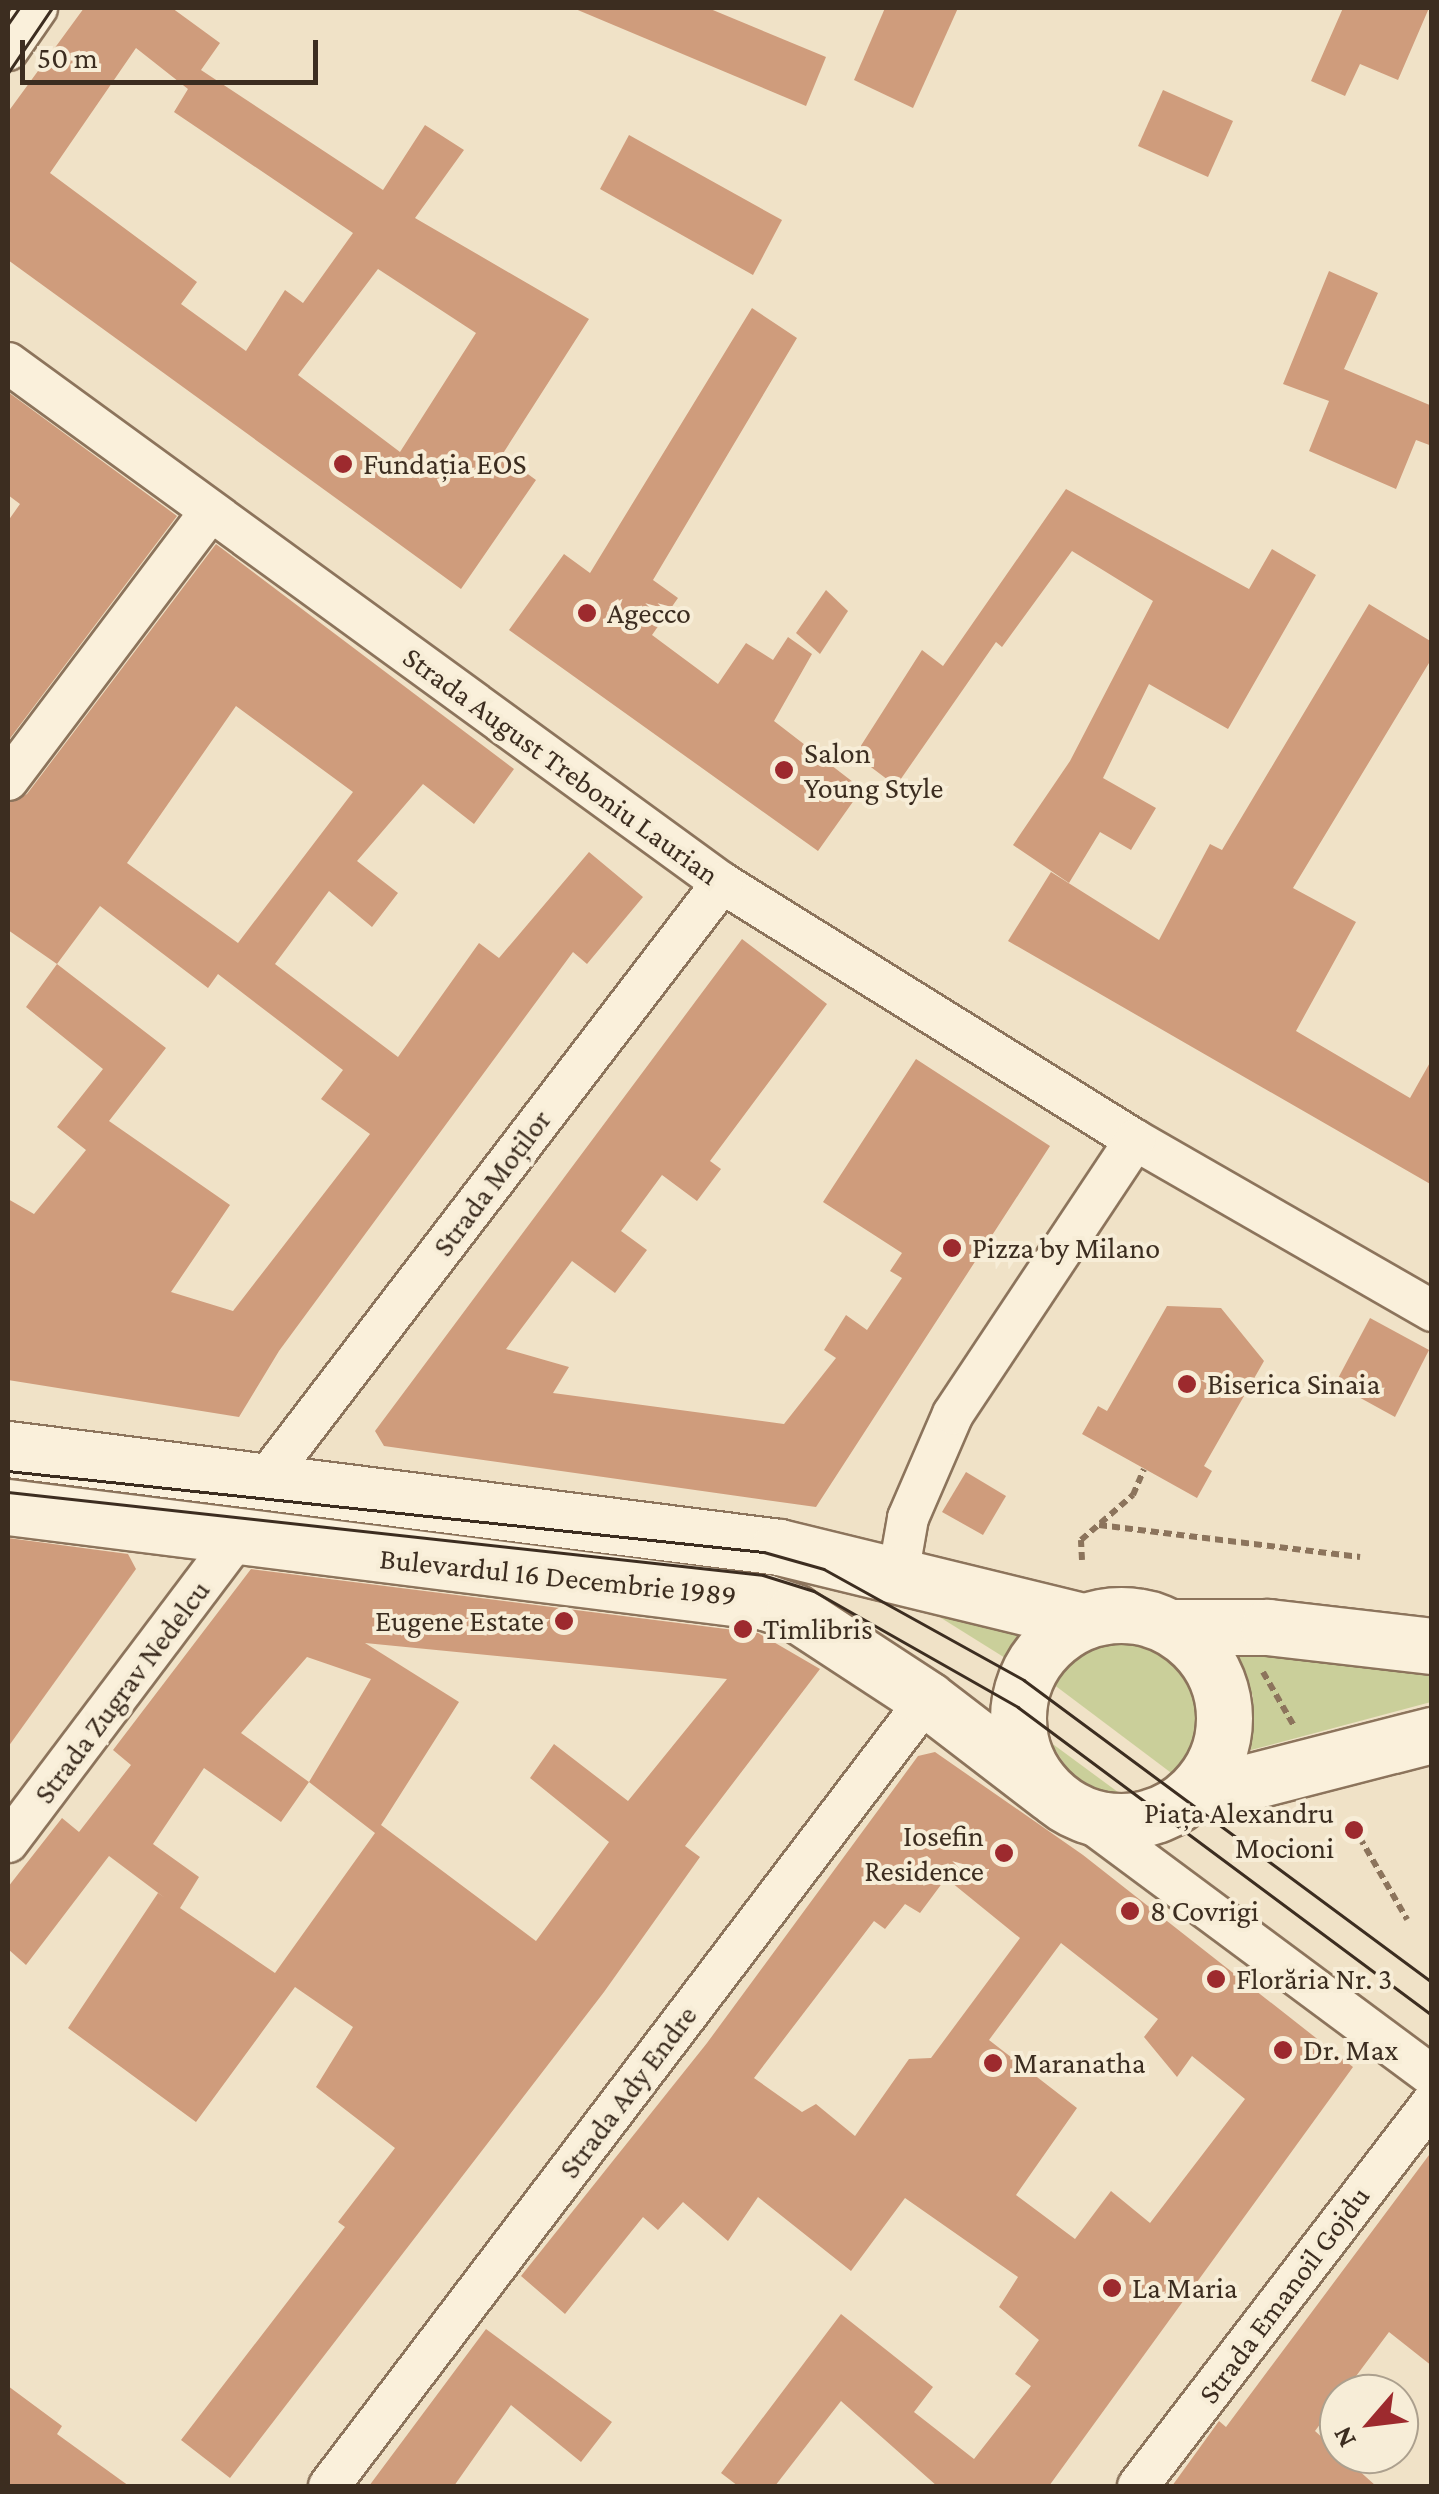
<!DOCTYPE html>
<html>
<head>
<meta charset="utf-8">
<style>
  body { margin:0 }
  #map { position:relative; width:1439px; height:2494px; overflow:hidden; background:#f0e2c7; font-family:"Crimson Pro",serif }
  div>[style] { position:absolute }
  .green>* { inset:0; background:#cacf9a }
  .building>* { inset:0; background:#cf9c7c }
  .path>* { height:6px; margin-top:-3px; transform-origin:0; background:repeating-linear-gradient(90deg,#8c745c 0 8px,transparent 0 13px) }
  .roads { filter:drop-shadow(2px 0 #8c745c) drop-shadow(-2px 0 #8c745c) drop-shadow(0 2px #8c745c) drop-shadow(0 -2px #8c745c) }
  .street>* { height:40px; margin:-20px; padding:0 20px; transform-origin:20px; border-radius:20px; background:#faf0db }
  .secondary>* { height:55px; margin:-27.5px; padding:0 27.5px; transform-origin:27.5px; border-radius:27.5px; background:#faf0db }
  .secondary>.ring { margin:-27.5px; padding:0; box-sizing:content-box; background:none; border:55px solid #faf0db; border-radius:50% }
  .tram>* { height:2.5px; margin:-1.25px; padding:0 1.25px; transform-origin:1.25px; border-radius:1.25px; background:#3c2d20 }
  .dots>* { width:28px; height:28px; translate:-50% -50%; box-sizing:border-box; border:5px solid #f7edd7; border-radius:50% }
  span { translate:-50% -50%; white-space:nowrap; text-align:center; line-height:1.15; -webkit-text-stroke:8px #f7edd7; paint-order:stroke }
  .poi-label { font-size:30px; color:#3c2d20 }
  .left { translate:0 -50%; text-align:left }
  .right { translate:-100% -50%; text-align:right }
  .street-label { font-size:30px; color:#3c2d20 }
  .frame { position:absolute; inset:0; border:10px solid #3c2d20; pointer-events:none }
  .north { position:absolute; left:1319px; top:2374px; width:100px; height:100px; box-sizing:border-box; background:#f7edd7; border:2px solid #aca08e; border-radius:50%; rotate:242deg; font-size:28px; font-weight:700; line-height:40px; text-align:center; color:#3c2d20 }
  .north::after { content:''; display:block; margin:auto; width:35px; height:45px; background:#9d2a2e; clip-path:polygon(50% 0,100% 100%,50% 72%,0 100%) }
  .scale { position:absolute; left:20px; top:40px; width:298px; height:45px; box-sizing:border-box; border:5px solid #3c2d20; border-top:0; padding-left:12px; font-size:30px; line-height:35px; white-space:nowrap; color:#3c2d20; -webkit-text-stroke:8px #f7edd7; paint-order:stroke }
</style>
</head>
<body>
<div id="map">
  <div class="green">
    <i style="clip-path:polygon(898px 1591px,1032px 1629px,1010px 1661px)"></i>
    <i style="clip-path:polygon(1139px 1640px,1187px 1671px,1198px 1696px,1197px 1739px,1174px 1775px,1053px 1684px,1083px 1649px)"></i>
    <i style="clip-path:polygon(1225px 1641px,1431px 1670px,1431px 1702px,1251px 1750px,1253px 1696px)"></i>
    <i style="clip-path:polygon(1050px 1742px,1126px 1798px,1104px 1800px,1079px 1786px)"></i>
  </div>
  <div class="building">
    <i style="clip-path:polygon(evenodd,84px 8px,172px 8px,220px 43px,201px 70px,383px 190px,425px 125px,464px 150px,415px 218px,589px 319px,502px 455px,536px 480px,461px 589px,8px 260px,8px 112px,84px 8px,136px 48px,188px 89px,174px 112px,353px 233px,303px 303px,285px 290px,246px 351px,181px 304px,197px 282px,50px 173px,136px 48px,84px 8px,378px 269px,476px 333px,400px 452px,298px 375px,378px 269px)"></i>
    <i style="clip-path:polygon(573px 8px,708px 8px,826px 57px,806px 106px)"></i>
    <i style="clip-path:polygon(885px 8px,958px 8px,913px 108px,854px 80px)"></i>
    <i style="clip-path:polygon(1343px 8px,1429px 8px,1398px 80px,1360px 64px,1345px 96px,1311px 81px)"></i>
    <i style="clip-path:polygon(1163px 90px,1233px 121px,1208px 177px,1138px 146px)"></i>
    <i style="clip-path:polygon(629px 135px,782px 220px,753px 275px,600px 189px)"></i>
    <i style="clip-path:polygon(1329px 271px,1378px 293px,1344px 369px,1432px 406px,1432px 446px,1416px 440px,1396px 489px,1309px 451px,1329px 401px,1283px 384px)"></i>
    <i style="clip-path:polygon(752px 308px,797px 338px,653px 580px,678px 598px,652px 635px,718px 684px,746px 643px,773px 660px,788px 637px,812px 654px,774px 721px,862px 789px,818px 851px,509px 630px,564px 554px,590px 573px)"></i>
    <i style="clip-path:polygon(8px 392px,177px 516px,8px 741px,8px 521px,20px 504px,8px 495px)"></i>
    <i style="clip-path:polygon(1066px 489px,1249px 589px,1272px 549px,1316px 575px,1228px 729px,1149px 684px,1103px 778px,1156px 808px,1131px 850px,1100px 832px,1069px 883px,1013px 845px,1070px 761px,1153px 601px,1072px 551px,1002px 647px,996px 642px,896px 786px,855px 755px,922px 650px,943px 666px)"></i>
    <i style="clip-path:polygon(evenodd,216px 544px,514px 769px,474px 824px,423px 784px,357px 861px,398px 893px,372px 927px,329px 891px,275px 964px,398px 1057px,479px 943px,499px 958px,589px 852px,643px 897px,587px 964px,573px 952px,279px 1351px,239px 1417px,8px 1380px,8px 1199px,34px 1214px,86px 1150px,57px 1127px,103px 1069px,26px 1007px,57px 964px,8px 930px,8px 803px,27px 794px,216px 544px,236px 706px,353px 792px,238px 943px,127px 863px,236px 706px,216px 544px,100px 906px,208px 988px,218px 974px,343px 1070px,321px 1099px,370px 1134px,233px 1311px,171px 1292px,230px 1205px,109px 1121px,166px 1048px,57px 964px,100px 906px)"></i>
    <i style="clip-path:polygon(826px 590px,848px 611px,820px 654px,796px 633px)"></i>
    <i style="clip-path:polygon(1369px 604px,1432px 642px,1432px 658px,1293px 888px,1356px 922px,1296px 1031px,1410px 1098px,1432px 1059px,1432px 1185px,1008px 941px,1051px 872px,1159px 940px,1210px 844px,1222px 850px)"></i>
    <i style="clip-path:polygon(742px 939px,827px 1004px,710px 1161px,721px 1169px,697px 1201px,662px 1175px,621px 1231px,647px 1250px,615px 1293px,572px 1261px,506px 1349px,569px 1367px,553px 1393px,784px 1424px,836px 1358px,824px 1350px,846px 1315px,867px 1330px,902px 1278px,890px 1271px,902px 1253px,823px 1202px,916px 1059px,1050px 1146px,816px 1507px,384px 1446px,375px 1431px)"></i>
    <i style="clip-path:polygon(1167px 1306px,1221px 1308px,1264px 1361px,1204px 1466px,1212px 1471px,1197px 1498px,1082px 1434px,1098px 1406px,1107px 1411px)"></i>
    <i style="clip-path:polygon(1370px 1318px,1429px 1350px,1395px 1417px,1335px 1384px)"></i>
    <i style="clip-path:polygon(966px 1472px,1006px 1496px,983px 1535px,942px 1512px)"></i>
    <i style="clip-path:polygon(8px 1538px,128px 1554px,136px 1569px,8px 1747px)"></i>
    <i style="clip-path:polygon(evenodd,251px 1569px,758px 1633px,820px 1669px,685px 1846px,700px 1857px,604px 1992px,230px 2478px,181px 2440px,345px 2227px,338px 2222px,395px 2148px,316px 2087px,353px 2027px,295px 1987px,196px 2122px,68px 2028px,158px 1893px,165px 1898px,109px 1856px,26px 1965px,8px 1949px,8px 1887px,62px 1818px,79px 1832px,131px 1765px,113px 1750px,251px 1569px,365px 1643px,661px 1672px,727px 1679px,628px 1801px,554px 1744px,530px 1778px,609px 1842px,536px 1941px,381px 1825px,459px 1702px,365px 1643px,251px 1569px,307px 1657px,371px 1679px,309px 1782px,241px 1733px,307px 1657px,251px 1569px,204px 1768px,281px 1822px,309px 1782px,375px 1833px,275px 1973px,180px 1908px,199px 1877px,153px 1844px,204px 1768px)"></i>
    <i style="clip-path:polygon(evenodd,935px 1752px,1083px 1855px,1353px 2067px,1049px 2486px,937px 2486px,841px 2401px,775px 2486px,738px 2486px,721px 2473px,841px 2314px,933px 2387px,914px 2412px,974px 2459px,1031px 2386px,1015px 2374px,1039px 2340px,999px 2307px,1018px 2277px,905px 2198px,851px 2271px,758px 2197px,728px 2241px,683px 2202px,658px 2230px,643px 2217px,565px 2314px,521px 2276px,707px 2043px,918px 1756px,935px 1752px,946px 1878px,1020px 1938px,931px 2058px,909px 2059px,855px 2136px,816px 2104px,802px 2112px,754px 2078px,874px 1921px,885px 1929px,905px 1904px,920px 1913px,946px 1878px,935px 1752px,1061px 1943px,1158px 2019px,1144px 2037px,1177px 2077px,1192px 2056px,1245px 2099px,1150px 2223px,1111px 2191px,1075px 2239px,1016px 2195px,1077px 2108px,989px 2040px,1061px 1943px)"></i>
    <i style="clip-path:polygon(1432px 2151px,1432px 2366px,1389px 2332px,1315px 2431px,1376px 2486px,1172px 2486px,1219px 2421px,1226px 2427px)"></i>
    <i style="clip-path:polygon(486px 2329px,612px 2422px,581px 2462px,511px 2405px,454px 2486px,369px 2486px)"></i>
    <i style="clip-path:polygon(8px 2386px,62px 2426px,57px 2434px,129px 2486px,8px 2486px)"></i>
  </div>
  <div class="path">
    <i style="left:1099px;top:1525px;width:263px;rotate:7deg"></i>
    <i style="left:1082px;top:1560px;width:20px;rotate:-93deg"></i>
    <i style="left:1081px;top:1540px;width:69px;rotate:-40.9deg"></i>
    <i style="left:1133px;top:1495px;width:28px;rotate:-67deg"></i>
    <i style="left:1263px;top:1672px;width:62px;rotate:60.1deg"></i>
    <i style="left:1353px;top:1826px;width:108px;rotate:59.9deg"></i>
  </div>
  <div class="roads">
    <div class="street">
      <i style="left:8px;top:50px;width:51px;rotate:-55.4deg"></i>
      <i style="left:8px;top:363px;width:883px;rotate:36.07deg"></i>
      <i style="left:722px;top:883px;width:486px;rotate:31.9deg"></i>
      <i style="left:1135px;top:1140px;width:343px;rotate:29.9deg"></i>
      <i style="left:8px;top:780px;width:336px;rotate:-53deg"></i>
      <i style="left:262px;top:1484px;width:757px;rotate:-52.57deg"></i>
      <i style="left:898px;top:1575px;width:58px;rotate:-80deg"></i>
      <i style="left:908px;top:1518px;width:113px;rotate:-66.6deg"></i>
      <i style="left:953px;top:1414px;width:329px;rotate:-56.4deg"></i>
      <i style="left:1074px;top:1810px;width:446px;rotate:36.6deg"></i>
      <i style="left:8px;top:1842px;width:377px;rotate:-53deg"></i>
      <i style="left:329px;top:2486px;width:988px;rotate:-52.77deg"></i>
      <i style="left:1138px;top:2486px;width:483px;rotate:-52.5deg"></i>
    </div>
    <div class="secondary">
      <i style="left:8px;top:1449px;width:777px;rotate:7.24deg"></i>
      <i style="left:779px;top:1547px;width:313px;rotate:13.7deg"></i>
      <i style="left:8px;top:1507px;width:763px;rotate:7.15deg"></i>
      <i style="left:765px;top:1602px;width:31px;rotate:19deg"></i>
      <i style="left:794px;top:1612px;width:159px;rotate:33.2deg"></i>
      <i style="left:927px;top:1699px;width:156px;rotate:37.5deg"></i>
      <i class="ring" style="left:1018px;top:1615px;width:151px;height:151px"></i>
      <i style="left:1173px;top:1627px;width:95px"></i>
      <i style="left:1268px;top:1627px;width:165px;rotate:6.6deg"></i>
      <i style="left:1190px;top:1797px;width:250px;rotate:-14.4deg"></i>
    </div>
  </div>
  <div class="tram">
    <i style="left:8px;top:24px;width:19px;rotate:-55deg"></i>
    <i style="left:8px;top:73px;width:78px;rotate:-55.9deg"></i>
    <i style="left:8px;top:1471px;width:760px;rotate:6.12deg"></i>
    <i style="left:764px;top:1552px;width:62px;rotate:15.8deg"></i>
    <i style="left:824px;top:1569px;width:229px;rotate:29deg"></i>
    <i style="left:1024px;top:1680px;width:508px;rotate:36.51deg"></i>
    <i style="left:8px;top:1492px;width:760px;rotate:6.27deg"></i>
    <i style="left:763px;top:1575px;width:53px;rotate:17.4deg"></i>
    <i style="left:814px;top:1591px;width:235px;rotate:29.6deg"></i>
    <i style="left:1018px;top:1707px;width:516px;rotate:36.65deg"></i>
  </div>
  <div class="dots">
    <i style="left:343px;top:464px;background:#9d2a2e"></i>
    <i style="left:587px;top:613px;background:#9d2a2e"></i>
    <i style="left:784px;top:770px;background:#9d2a2e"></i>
    <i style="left:952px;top:1248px;background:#9d2a2e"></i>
    <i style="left:1187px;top:1384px;background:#9d2a2e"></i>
    <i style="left:564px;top:1621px;background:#9d2a2e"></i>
    <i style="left:743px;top:1629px;background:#9d2a2e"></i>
    <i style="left:1354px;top:1830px;background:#9d2a2e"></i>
    <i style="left:1004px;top:1853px;background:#9d2a2e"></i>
    <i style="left:1130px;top:1911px;background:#9d2a2e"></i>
    <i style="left:1216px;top:1979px;background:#9d2a2e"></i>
    <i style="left:1283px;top:2050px;background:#9d2a2e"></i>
    <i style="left:993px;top:2063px;background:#9d2a2e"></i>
    <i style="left:1112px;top:2288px;background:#9d2a2e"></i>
  </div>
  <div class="poi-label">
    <span class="left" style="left:363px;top:464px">Fundația EOS</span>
    <span class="left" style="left:607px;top:613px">Agecco</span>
    <span class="left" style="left:804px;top:770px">Salon<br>Young Style</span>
    <span class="left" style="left:972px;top:1248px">Pizza by Milano</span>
    <span class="left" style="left:1207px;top:1384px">Biserica Sinaia</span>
    <span class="right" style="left:544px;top:1621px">Eugene Estate</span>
    <span class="left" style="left:763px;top:1629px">Timlibris</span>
    <span class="right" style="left:1334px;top:1830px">Piața Alexandru<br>Mocioni</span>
    <span class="right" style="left:984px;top:1853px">Iosefin<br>Residence</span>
    <span class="left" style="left:1150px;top:1911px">8 Covrigi</span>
    <span class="left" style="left:1236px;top:1979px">Florăria Nr. 3</span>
    <span class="left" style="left:1303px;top:2050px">Dr. Max</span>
    <span class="left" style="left:1013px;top:2063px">Maranatha</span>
    <span class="left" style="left:1132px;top:2288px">La Maria</span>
  </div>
  <div class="street-label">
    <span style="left:561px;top:766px;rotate:36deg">Strada August Treboniu Laurian</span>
    <span style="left:492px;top:1183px;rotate:-53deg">Strada Moților</span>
    <span style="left:558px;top:1577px;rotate:6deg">Bulevardul 16 Decembrie 1989</span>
    <span style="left:122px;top:1692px;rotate:-53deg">Strada Zugrav Nedelcu</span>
    <span style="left:628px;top:2092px;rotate:-53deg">Strada Ady Endre</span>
    <span style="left:1284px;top:2295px;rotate:-53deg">Strada Emanoil Gojdu</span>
  </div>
  <div class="frame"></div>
  <div class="north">N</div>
  <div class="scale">50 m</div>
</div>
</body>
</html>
